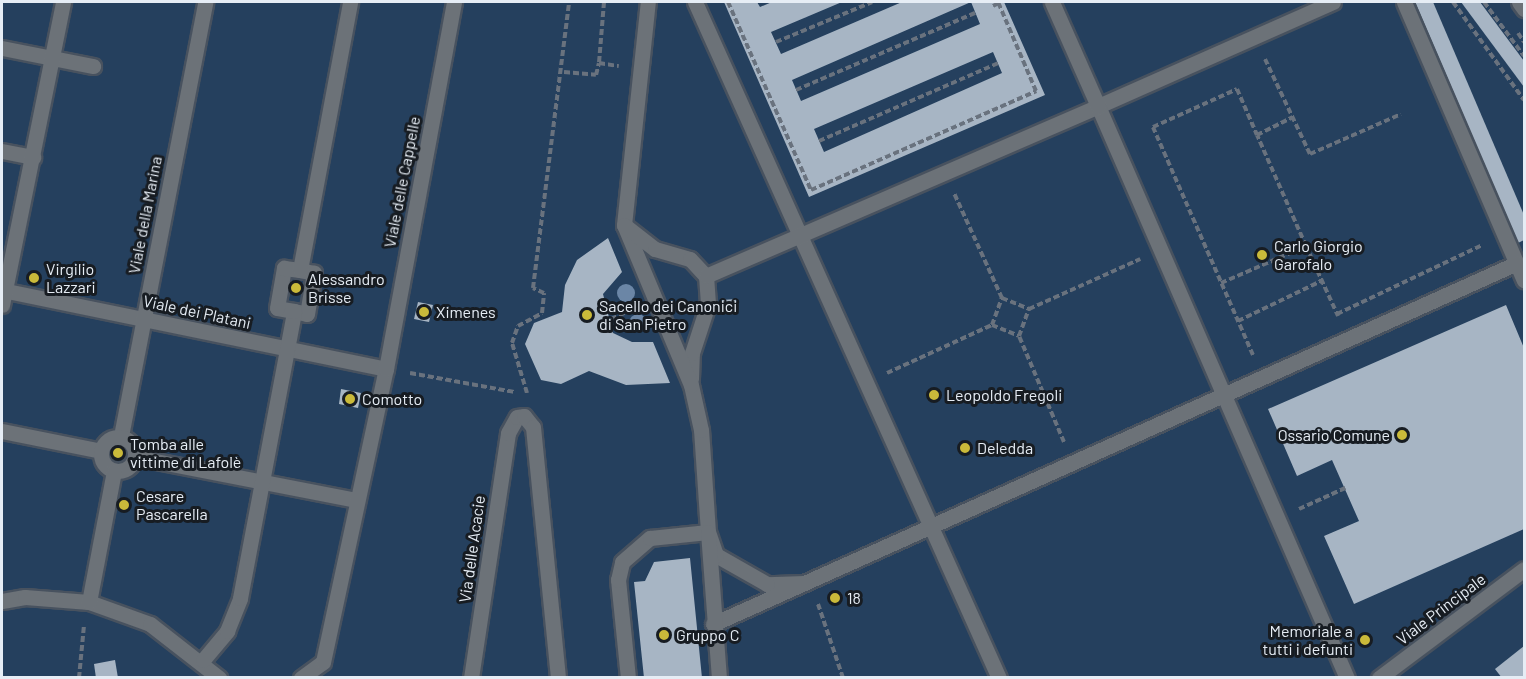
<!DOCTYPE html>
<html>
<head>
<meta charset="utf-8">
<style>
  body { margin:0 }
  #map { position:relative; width:1526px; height:679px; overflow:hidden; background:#2a3542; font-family:Barlow,sans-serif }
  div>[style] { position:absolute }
  .green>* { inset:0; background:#25405e }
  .building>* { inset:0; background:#a7b5c4 }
  .path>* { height:4px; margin-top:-2px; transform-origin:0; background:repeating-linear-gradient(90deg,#69727e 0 6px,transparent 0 9px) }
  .roads { filter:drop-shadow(2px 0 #48525f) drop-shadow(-2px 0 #48525f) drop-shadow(0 2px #48525f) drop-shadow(0 -2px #48525f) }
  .service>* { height:15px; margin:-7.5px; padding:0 7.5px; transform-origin:7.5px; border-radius:7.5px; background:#6c7278 }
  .service>.ring { margin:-7.5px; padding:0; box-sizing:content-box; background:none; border:15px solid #6c7278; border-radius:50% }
  .trees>* { width:18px; height:18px; margin:-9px; border-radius:50%; background:#6b86a6 }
  .dots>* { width:16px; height:16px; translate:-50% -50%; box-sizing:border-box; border:3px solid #171c22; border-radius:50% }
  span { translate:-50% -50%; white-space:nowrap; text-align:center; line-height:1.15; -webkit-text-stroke:6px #171c22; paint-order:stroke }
  .street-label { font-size:16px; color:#e6edf5 }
  .poi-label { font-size:16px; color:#e6edf5 }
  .left { translate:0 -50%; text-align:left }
  .right { translate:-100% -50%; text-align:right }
  .frame { position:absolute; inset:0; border:3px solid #e6edf5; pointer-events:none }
</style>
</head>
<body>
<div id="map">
  <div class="green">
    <i style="clip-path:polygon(2px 2px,1524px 2px,1524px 677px,2px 677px)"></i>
  </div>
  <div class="building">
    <i style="clip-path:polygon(evenodd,724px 2px,757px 2px,760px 7px,772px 2px,842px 2px,771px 32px,781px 54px,902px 2px,1004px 2px,1045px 95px,809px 197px,724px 2px,971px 2px,980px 24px,801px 101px,792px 80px,971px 2px,724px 2px,993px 52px,1002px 73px,824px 152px,814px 129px,993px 52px)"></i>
    <i style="clip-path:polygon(1415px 2px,1433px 2px,1524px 215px,1524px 240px,1518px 243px)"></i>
    <i style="clip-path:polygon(1461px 2px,1480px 2px,1524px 61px,1524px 87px)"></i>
    <i style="clip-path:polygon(608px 238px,622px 272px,603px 294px,613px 333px,632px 342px,653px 342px,670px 383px,626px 385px,589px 371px,561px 384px,541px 380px,525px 344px,534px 323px,562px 312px,565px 285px,577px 260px)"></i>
    <i style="clip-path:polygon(736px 299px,736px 314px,722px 314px,722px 300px)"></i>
    <i style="clip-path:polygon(418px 302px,433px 305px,429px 322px,414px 319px)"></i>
    <i style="clip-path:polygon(1506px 305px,1524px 348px,1524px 529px,1354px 604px,1324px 536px,1359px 521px,1332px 460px,1297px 476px,1268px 409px)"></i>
    <i style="clip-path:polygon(341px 389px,361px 393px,358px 408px,339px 404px)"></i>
    <i style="clip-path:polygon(690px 558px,702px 678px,644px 678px,634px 582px,645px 581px,654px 562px)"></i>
    <i style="clip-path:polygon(1524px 646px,1524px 678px,1502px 678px,1495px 669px)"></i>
    <i style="clip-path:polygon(115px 660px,118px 678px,96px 678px,94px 664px)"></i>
  </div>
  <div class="path">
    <i style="left:604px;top:2px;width:61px;rotate:94.7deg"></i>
    <i style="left:599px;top:63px;width:20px;rotate:9deg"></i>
    <i style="left:728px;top:2px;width:206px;rotate:66.2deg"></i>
    <i style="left:811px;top:190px;width:246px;rotate:-23.7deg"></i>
    <i style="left:1036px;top:91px;width:97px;rotate:-113.1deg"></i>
    <i style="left:1453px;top:2px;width:121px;rotate:54.1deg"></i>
    <i style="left:1484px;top:2px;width:67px;rotate:53.5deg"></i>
    <i style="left:993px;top:6px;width:7px;rotate:-27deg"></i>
    <i style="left:1518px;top:33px;width:11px;rotate:56deg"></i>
    <i style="left:776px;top:42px;width:104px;rotate:-22.6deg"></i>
    <i style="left:1265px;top:59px;width:105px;rotate:64.7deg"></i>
    <i style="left:1310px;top:154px;width:99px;rotate:-23.7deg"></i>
    <i style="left:564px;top:72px;width:32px;rotate:5deg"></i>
    <i style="left:596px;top:75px;width:12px;rotate:-76deg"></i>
    <i style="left:796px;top:90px;width:195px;rotate:-23.3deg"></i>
    <i style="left:819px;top:141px;width:195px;rotate:-23.5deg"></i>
    <i style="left:1306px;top:246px;width:77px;rotate:65.4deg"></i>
    <i style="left:1221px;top:283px;width:93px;rotate:-23.5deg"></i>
    <i style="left:1306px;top:246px;width:121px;rotate:-113.8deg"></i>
    <i style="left:1002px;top:298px;width:29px;rotate:22deg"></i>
    <i style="left:1337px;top:314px;width:161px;rotate:-25.4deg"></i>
    <i style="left:611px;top:319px;width:24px;rotate:-24deg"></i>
    <i style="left:1238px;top:321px;width:92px;rotate:-25.7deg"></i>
    <i style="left:992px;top:325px;width:29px;rotate:22deg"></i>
    <i style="left:1253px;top:355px;width:249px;rotate:-113.7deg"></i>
    <i style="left:1153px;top:127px;width:92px;rotate:-24.3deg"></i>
    <i style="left:1237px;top:89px;width:50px;rotate:66.5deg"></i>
    <i style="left:1257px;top:135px;width:40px;rotate:-26.6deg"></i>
    <i style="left:410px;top:373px;width:107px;rotate:10.3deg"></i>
    <i style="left:887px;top:373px;width:115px;rotate:-24.6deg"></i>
    <i style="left:992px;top:325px;width:29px;rotate:-70deg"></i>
    <i style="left:1002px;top:298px;width:115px;rotate:-114.6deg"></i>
    <i style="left:527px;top:393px;width:52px;rotate:-106.7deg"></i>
    <i style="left:512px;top:343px;width:18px;rotate:-71deg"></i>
    <i style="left:518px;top:326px;width:27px;rotate:-28deg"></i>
    <i style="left:542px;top:313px;width:20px;rotate:-84deg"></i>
    <i style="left:544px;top:293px;width:12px;rotate:-156deg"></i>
    <i style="left:533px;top:288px;width:288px;rotate:-82.8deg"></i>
    <i style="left:1064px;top:442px;width:115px;rotate:-113deg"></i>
    <i style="left:1019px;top:336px;width:29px;rotate:-70deg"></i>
    <i style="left:1029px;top:309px;width:122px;rotate:-24.2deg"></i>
    <i style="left:1299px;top:509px;width:51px;rotate:-24.5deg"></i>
    <i style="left:818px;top:604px;width:78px;rotate:71.3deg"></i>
    <i style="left:79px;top:678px;width:53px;rotate:-84.6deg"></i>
  </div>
  <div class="roads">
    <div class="service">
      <i style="left:695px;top:2px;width:741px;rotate:65.79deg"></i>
      <i style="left:1333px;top:2px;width:257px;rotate:156.1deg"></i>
      <i style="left:1098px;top:106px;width:624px;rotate:66.48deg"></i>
      <i style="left:1404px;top:2px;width:303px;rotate:66.7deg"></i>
      <i style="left:1519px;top:2px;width:9px;rotate:54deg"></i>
      <i style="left:2px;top:48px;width:93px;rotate:11.2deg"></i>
      <i style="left:2px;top:151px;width:32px;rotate:11deg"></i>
      <i style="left:624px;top:225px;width:224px;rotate:-83.9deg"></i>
      <i style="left:2px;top:290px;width:392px;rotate:11.6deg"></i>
      <i style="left:2px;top:305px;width:309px;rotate:-78.6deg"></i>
      <i style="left:294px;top:311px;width:13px;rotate:13deg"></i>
      <i style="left:307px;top:314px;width:42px;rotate:-80.3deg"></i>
      <i style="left:314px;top:273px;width:14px;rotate:-168deg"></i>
      <i style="left:691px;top:379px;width:26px;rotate:-88deg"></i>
      <i style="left:692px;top:353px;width:52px;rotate:-71.9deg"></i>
      <i style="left:708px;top:304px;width:28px;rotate:-94deg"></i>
      <i style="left:2px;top:431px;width:101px;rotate:11.4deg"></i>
      <i style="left:121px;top:436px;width:442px;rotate:-79deg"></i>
      <i class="ring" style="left:101px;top:437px;width:19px;height:19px"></i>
      <i style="left:135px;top:457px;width:226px;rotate:11deg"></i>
      <i style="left:804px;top:583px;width:37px;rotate:178deg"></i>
      <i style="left:767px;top:584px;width:59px;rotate:-150.4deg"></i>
      <i style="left:716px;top:555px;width:24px;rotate:-109deg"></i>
      <i style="left:708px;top:532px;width:102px;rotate:-93.9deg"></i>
      <i style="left:701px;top:430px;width:46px;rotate:-102.5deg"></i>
      <i style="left:691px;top:385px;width:173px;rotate:-112.7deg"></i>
      <i style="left:624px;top:225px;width:39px;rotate:38deg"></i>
      <i style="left:655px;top:249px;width:36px;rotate:16deg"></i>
      <i style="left:690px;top:259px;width:23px;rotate:47deg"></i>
      <i style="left:706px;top:276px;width:427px;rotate:-23.4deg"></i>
      <i style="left:1098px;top:106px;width:114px;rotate:-113.9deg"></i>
      <i style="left:2px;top:601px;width:23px;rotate:-10deg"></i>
      <i style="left:25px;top:597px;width:64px;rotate:4.5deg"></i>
      <i style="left:89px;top:602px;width:65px;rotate:19.8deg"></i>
      <i style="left:150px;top:624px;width:88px;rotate:38deg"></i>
      <i style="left:89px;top:602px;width:133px;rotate:-79.2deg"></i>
      <i style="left:713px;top:624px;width:881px;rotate:-24.18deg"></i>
      <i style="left:203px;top:660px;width:38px;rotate:-50deg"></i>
      <i style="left:227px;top:631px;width:35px;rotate:-68deg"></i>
      <i style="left:240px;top:598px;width:292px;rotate:-79.3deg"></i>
      <i style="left:294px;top:311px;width:17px;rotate:-170deg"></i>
      <i style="left:277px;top:308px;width:41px;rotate:-80.1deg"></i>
      <i style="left:284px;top:268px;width:16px;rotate:7deg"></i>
      <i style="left:300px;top:270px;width:273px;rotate:-79.4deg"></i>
      <i style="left:301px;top:678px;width:27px;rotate:-36deg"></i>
      <i style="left:323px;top:662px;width:300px;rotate:-77.9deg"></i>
      <i style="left:386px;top:369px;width:373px;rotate:-79.5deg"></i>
      <i style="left:471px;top:678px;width:248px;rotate:-81.4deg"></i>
      <i style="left:508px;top:433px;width:18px;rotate:-61deg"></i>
      <i style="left:517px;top:417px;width:7px;rotate:-8deg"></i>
      <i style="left:524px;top:416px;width:14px;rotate:51deg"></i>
      <i style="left:533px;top:427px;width:252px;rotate:84.3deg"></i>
      <i style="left:628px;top:678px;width:99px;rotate:-95.8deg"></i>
      <i style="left:618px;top:580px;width:18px;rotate:-77deg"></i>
      <i style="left:622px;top:562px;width:37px;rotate:-41deg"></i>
      <i style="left:650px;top:538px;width:58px;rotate:-5.9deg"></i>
      <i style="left:708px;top:532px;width:146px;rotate:85.7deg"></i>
      <i style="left:1379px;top:678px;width:181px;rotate:-36.9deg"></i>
    </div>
  </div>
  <div class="trees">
    <i style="left:626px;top:293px"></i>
    <i style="left:638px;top:323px"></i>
  </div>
  <div class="dots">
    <i style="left:1262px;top:255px;background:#caba3a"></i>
    <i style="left:34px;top:278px;background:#caba3a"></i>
    <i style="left:296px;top:288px;background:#caba3a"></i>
    <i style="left:424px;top:312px;background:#caba3a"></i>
    <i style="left:587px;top:315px;background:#caba3a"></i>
    <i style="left:934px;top:395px;background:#caba3a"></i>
    <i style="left:350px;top:399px;background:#caba3a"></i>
    <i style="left:1402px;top:435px;background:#caba3a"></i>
    <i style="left:965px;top:448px;background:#caba3a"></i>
    <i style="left:118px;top:453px;background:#caba3a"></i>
    <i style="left:124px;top:505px;background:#caba3a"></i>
    <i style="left:835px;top:598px;background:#caba3a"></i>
    <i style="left:664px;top:635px;background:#caba3a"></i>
    <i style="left:1365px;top:640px;background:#caba3a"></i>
  </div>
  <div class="street-label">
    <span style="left:402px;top:182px;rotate:-79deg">Viale delle Cappelle</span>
    <span style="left:145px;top:215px;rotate:-79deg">Viale della Marina</span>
    <span style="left:197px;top:312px;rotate:12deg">Viale dei Platani</span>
    <span style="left:472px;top:549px;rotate:-82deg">Via delle Acacie</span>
    <span style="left:1441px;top:609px;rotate:-37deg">Viale Principale</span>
  </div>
  <div class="poi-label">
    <span class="left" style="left:1274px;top:255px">Carlo Giorgio<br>Garofalo</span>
    <span class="left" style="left:46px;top:278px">Virgilio<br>Lazzari</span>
    <span class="left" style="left:308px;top:288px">Alessandro<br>Brisse</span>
    <span class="left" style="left:599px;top:315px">Sacello dei Canonici<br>di San Pietro</span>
    <span class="left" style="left:436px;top:312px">Ximenes</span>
    <span class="left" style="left:946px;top:395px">Leopoldo Fregoli</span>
    <span class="left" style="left:362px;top:399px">Comotto</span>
    <span class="right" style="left:1390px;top:435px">Ossario Comune</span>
    <span class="left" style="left:130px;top:453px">Tomba alle<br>vittime di Lafolè</span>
    <span class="left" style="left:977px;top:448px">Deledda</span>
    <span class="left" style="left:136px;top:505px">Cesare<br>Pascarella</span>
    <span class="left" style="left:847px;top:598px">18</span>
    <span class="right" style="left:1353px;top:640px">Memoriale a<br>tutti i defunti</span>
    <span class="left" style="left:676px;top:635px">Gruppo C</span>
  </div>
  <div class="frame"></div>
</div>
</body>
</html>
